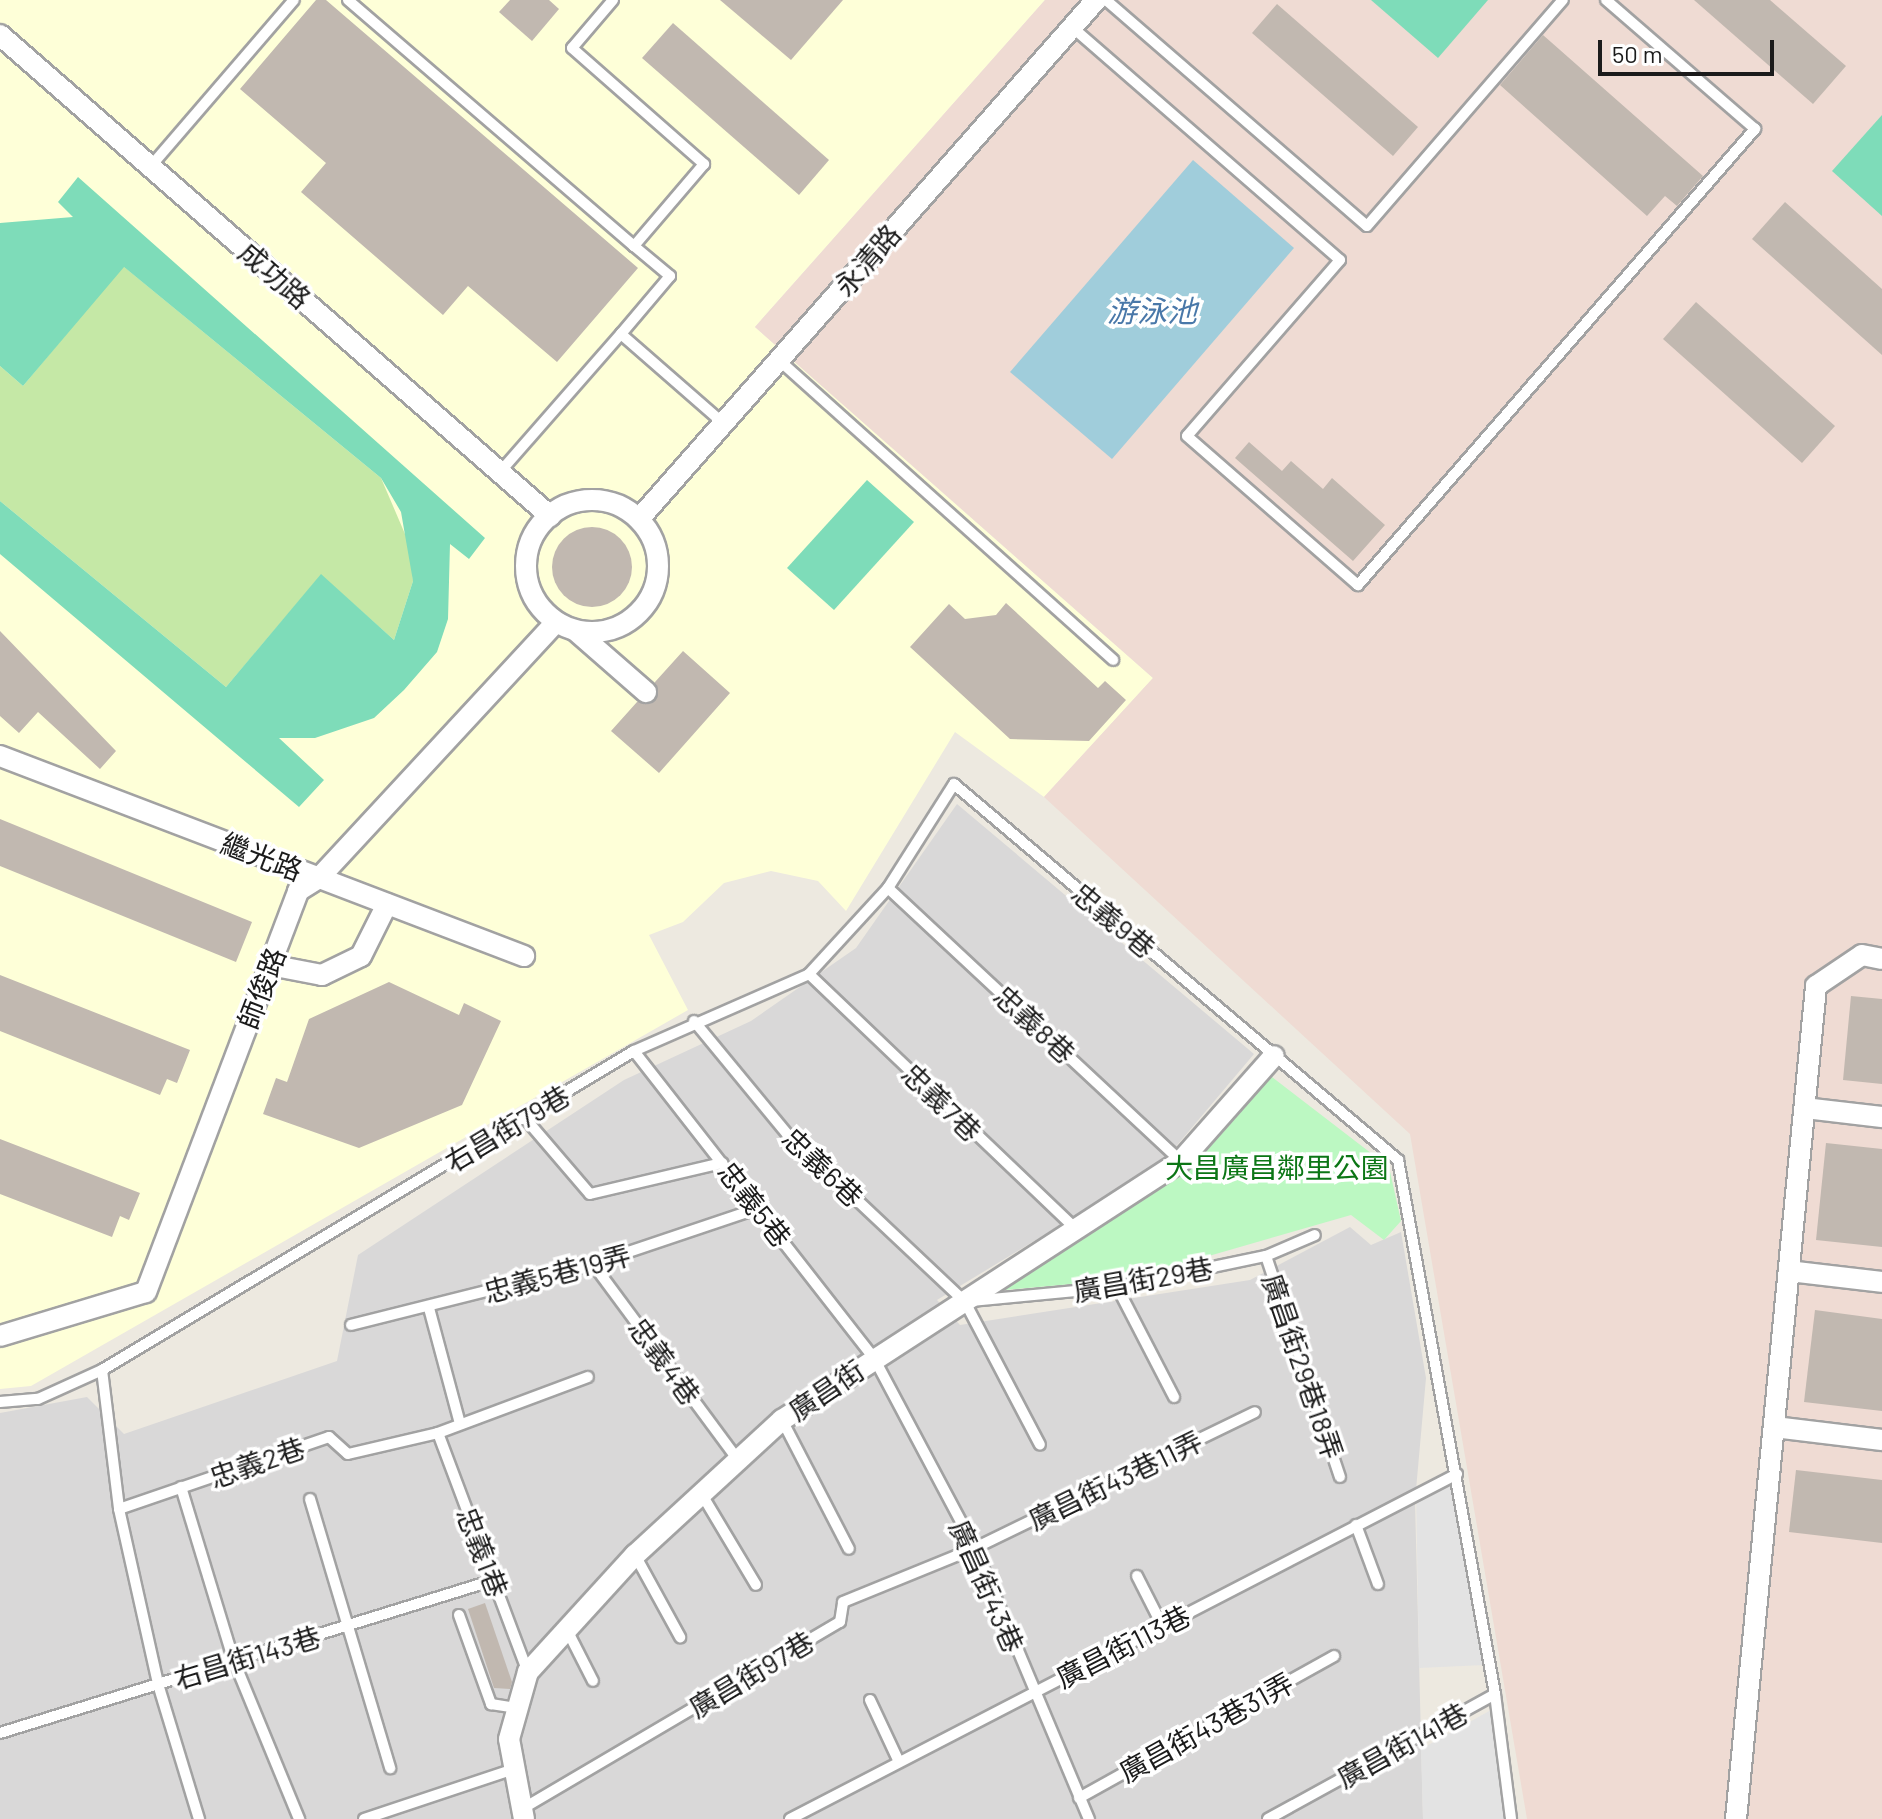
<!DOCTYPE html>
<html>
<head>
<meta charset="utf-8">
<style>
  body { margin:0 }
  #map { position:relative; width:1882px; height:1819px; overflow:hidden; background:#ede9e0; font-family:Barlow,"Noto Sans TC",sans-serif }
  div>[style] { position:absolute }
  .residential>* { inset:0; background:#d9d8d8 }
  .education>* { inset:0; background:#feffd8 }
  .military>* { inset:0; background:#efdbd3 }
  .grass>* { inset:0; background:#c5e8a6 }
  .park>* { inset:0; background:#bcf8c2 }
  .pitch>* { inset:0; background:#7edcb9 }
  .parking>* { inset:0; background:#e3e3e3 }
  .water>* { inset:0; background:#a0cddb }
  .building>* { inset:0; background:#c1b8b0 }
  .round { border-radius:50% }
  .roads { filter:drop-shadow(2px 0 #a2a2a2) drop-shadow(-2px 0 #a2a2a2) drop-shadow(0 2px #a2a2a2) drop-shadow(0 -2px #a2a2a2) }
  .lane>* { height:10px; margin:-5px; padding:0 5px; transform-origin:5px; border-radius:5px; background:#fff }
  .street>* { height:20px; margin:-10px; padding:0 10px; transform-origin:10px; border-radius:10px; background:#fff }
  .street>.ring { margin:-10px; padding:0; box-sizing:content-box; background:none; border:20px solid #fff; border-radius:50% }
  span { translate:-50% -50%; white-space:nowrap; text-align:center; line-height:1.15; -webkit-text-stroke:7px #fff; paint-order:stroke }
  .street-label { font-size:28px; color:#1b1b1b }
  .park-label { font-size:28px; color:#0c7616 }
  .water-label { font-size:30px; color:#4978a9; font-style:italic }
  .scale { position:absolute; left:1598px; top:40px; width:176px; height:36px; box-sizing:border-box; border:4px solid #1b1b1b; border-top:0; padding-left:10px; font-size:24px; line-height:28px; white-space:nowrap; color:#1b1b1b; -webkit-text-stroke:6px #fff; paint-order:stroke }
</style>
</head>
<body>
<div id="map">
  <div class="residential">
    <i style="clip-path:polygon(957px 804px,1254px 1054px,1162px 1163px,937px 1300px,960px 1325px,1250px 1280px,1350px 1227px,1371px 1245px,1401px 1232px,1426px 1378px,1415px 1501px,1423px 1819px,0 1819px,0 1413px,87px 1397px,124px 1434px,337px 1361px,358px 1255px,624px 1080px,751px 1021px,856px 948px)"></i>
  </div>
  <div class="education">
    <i style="clip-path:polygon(0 0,1045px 0,755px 327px,1153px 678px,1044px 797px,955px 732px,846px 911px,818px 881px,771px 871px,724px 883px,683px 922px,649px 935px,688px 1010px,31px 1386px,0 1389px)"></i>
  </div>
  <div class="military">
    <i style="clip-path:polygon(1045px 0,1882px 0,1882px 1819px,1527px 1819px,1410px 1134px,1044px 797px,1153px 678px,755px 327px)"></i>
  </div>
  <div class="grass">
    <i style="clip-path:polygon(123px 266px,381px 478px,411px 548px,413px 581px,394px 640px,321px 575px,226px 687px,0 501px,0 366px,23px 386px)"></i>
  </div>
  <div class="park">
    <i style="clip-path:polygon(1268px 1074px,1389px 1167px,1401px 1221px,1384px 1240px,1351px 1215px,1129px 1279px,994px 1291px,1186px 1167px)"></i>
  </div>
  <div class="pitch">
    <i style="clip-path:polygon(1371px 0,1488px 0,1438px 58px)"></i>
    <i style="clip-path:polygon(1882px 115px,1882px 216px,1832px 171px)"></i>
    <i style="clip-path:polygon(78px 177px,485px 538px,469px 559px,450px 544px,448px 619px,437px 652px,404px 690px,374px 718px,315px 738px,279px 738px,324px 780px,299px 807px,0 554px,0 501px,226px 687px,321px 574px,394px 640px,413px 581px,401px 512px,381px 478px,124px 267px,23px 386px,0 366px,0 223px,73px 217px,58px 202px)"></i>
    <i style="clip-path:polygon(867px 480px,914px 522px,834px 610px,787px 568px)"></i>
  </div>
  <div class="parking">
    <i style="clip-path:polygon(1456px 1484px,1484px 1665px,1419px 1668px,1416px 1486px)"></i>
    <i style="clip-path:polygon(1491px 1710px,1504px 1819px,1423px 1819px,1421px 1749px)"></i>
  </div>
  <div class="water">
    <i style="clip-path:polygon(1193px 160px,1294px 248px,1112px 459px,1010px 372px)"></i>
  </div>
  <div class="building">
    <i style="clip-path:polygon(316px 0,326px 0,638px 268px,557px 362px,468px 286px,443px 315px,301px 192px,326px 163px,240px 89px)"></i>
    <i style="clip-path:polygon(510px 0,549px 0,559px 9px,532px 41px,499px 12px)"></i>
    <i style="clip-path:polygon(720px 0,843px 0,791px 60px)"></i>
    <i style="clip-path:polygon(1694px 0,1770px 0,1846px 66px,1813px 104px)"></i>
    <i style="clip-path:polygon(1277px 4px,1418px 127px,1393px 156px,1252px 33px)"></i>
    <i style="clip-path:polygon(673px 23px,829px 160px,799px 195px,642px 58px)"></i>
    <i style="clip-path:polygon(1543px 35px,1703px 176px,1677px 206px,1665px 196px,1647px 216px,1500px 85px)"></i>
    <i style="clip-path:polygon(1785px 202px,1882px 289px,1882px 355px,1752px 239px)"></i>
    <i style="clip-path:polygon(1696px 302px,1835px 426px,1802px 463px,1663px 339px)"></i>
    <i style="clip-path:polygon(1249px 442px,1282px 471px,1291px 461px,1323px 489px,1332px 478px,1385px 525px,1353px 561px,1235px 458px)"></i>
    <i class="round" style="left:552px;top:527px;width:80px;height:80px"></i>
    <i style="clip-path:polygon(1006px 603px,1098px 688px,1105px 681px,1126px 700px,1089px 741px,1010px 739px,910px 647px,949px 604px,965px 619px,996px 615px)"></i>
    <i style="clip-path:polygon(0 631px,116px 751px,100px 769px,38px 712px,19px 733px,0 716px)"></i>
    <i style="clip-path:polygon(683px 651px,730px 693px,659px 773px,611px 731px,637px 702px,655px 701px,655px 682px)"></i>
    <i style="clip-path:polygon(0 819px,252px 922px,236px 962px,0 866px)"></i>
    <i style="clip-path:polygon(0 975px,190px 1050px,177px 1083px,167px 1079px,160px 1095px,0 1031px)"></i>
    <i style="clip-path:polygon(389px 982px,459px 1015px,464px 1003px,501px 1021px,462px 1105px,359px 1148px,263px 1114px,276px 1078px,287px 1082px,309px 1019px)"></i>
    <i style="clip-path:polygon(1851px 996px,1882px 999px,1882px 1084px,1843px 1080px)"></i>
    <i style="clip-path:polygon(0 1139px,140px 1193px,129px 1220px,120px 1216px,112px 1237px,0 1194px)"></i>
    <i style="clip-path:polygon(1826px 1143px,1882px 1149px,1882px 1247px,1816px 1240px)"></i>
    <i style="clip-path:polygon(1815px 1310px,1882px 1319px,1882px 1411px,1804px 1402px)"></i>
    <i style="clip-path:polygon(1796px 1470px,1882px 1480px,1882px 1543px,1789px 1532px)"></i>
    <i style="clip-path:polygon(485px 1603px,512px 1682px,510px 1689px,494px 1688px,468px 1609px)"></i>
  </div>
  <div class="roads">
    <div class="lane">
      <i style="left:348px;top:0;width:377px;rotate:40.7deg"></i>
      <i style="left:613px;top:0;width:63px;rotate:130.5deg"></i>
      <i style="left:572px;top:48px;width:176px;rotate:41.3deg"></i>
      <i style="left:704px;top:164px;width:108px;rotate:130.5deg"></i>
      <i style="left:634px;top:246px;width:47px;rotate:39.8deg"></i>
      <i style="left:670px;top:276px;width:76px;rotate:130.2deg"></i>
      <i style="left:621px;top:334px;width:135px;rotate:41.1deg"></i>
      <i style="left:1106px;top:0;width:345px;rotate:40.9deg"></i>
      <i style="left:1367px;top:226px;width:299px;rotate:-49.1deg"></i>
      <i style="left:1072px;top:27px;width:355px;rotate:41deg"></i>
      <i style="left:1340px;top:260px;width:233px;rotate:131deg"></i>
      <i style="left:1187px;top:436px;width:227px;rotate:41.1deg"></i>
      <i style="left:1358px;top:585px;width:605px;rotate:-48.96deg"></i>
      <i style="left:1755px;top:129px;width:197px;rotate:-139.1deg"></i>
      <i style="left:151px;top:166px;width:219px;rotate:-49.3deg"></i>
      <i style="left:779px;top:360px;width:449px;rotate:41.9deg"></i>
      <i style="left:500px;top:472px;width:184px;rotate:-48.8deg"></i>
      <i style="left:888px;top:888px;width:400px;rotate:43deg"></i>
      <i style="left:809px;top:974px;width:369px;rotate:43.7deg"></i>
      <i style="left:694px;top:1021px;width:146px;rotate:50.5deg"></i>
      <i style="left:787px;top:1134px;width:245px;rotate:43.3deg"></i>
      <i style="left:965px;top:1302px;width:161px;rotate:62.3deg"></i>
      <i style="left:634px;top:1051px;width:390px;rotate:52deg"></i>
      <i style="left:874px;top:1358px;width:215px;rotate:62deg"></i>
      <i style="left:975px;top:1548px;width:294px;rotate:67.2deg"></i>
      <i style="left:524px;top:1117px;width:101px;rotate:49.4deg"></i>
      <i style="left:590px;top:1194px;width:136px;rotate:-13.2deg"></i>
      <i style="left:1266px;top:1256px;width:233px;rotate:71.5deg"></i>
      <i style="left:593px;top:1264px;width:240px;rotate:53.5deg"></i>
      <i style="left:1117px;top:1287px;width:124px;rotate:62.6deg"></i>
      <i style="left:971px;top:1301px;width:147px;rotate:-5.5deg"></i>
      <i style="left:1117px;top:1287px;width:152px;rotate:-11.8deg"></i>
      <i style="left:1266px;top:1256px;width:53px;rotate:-23.2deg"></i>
      <i style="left:429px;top:1308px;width:120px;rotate:75deg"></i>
      <i style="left:351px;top:1325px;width:250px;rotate:-14.1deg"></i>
      <i style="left:593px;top:1264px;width:175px;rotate:-18.6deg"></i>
      <i style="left:102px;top:1370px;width:140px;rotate:83deg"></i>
      <i style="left:119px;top:1509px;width:179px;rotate:77.4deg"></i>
      <i style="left:158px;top:1684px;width:141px;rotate:73.1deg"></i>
      <i style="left:0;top:1402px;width:38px;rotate:-5deg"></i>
      <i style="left:38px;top:1399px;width:70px;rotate:-24.4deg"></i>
      <i style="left:102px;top:1370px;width:620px;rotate:-30.95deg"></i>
      <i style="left:634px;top:1051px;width:191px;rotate:-23.7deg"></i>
      <i style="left:809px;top:974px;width:117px;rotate:-47.4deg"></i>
      <i style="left:888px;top:888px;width:123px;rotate:-57.6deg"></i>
      <i style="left:954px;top:784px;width:582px;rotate:40.26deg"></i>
      <i style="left:1398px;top:1160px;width:543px;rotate:79.7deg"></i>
      <i style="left:1495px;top:1694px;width:126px;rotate:82.7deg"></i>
      <i style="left:782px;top:1420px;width:145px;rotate:62.6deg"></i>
      <i style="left:438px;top:1433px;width:255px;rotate:69.4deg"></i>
      <i style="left:181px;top:1487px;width:182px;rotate:73.1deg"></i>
      <i style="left:234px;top:1661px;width:171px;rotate:67.6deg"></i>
      <i style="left:701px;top:1493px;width:107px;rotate:59.1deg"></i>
      <i style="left:310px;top:1499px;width:281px;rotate:73.4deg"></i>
      <i style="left:119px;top:1509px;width:222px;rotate:-18.9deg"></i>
      <i style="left:329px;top:1437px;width:25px;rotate:42deg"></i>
      <i style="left:348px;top:1454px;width:92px;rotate:-13.1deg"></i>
      <i style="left:438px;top:1433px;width:160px;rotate:-20.5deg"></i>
      <i style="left:1356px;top:1525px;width:63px;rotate:69.6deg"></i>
      <i style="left:635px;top:1555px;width:94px;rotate:61.2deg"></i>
      <i style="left:1137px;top:1576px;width:57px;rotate:63deg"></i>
      <i style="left:459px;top:1615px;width:95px;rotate:70.2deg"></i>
      <i style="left:491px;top:1704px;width:25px;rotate:9deg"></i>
      <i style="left:567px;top:1630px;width:57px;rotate:63deg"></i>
      <i style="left:870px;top:1700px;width:68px;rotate:64.9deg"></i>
      <i style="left:0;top:1733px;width:517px;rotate:-17.21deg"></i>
      <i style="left:1079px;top:1798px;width:292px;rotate:-29.1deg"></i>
      <i style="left:522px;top:1809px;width:369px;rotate:-30.5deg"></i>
      <i style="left:840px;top:1622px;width:20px;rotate:-81deg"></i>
      <i style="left:843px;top:1602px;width:143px;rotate:-22.2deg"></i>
      <i style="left:975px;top:1548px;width:311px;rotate:-25.9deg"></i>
      <i style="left:364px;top:1819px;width:155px;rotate:-18.4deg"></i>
      <i style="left:790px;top:1819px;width:751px;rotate:-27.35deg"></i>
      <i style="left:1268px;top:1819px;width:259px;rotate:-28.8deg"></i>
    </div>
    <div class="street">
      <i style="left:0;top:35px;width:731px;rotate:41.17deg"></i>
      <i class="ring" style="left:526px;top:500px;width:112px;height:112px"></i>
      <i style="left:639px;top:519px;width:692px;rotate:-48.63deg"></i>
      <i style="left:576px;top:631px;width:93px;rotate:41.1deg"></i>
      <i style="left:0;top:756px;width:561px;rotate:20.89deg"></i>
      <i style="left:270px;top:965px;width:53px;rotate:10.9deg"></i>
      <i style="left:322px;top:975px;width:43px;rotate:-26deg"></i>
      <i style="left:361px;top:956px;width:58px;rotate:-63.4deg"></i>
      <i style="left:1805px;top:1108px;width:78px;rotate:6.7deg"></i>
      <i style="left:1789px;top:1271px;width:94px;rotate:6.7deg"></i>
      <i style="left:0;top:1336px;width:152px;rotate:-16.8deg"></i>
      <i style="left:146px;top:1292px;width:429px;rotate:-69.2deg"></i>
      <i style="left:298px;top:891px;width:25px;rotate:-32deg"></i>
      <i style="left:319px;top:878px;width:349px;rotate:-47.2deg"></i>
      <i style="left:1774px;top:1427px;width:109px;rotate:6.9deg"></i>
      <i style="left:524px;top:1819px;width:81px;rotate:-100.6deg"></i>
      <i style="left:509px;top:1739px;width:70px;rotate:-74.2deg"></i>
      <i style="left:528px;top:1672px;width:159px;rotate:-47.6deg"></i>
      <i style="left:635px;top:1555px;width:200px;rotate:-42.6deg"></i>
      <i style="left:782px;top:1420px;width:476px;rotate:-33deg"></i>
      <i style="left:1181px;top:1161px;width:140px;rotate:-48.5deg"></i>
      <i style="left:1736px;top:1819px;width:837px;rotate:-84.51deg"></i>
      <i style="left:1816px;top:986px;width:55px;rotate:-34deg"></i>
      <i style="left:1862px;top:955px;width:20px;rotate:11deg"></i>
    </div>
  </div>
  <div class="street-label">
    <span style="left:867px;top:260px;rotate:-49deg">永清路</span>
    <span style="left:275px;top:275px;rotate:41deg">成功路</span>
    <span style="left:262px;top:856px;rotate:21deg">繼光路</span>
    <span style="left:1114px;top:920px;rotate:40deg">忠義9巷</span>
    <span style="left:261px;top:988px;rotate:-69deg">師俊路</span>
    <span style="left:1035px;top:1024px;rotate:43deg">忠義8巷</span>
    <span style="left:942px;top:1102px;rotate:44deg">忠義7巷</span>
    <span style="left:507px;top:1128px;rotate:-31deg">右昌街79巷</span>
    <span style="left:823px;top:1167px;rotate:44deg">忠義6巷</span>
    <span style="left:755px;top:1204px;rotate:52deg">忠義5巷</span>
    <span style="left:557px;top:1273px;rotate:-15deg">忠義5巷19弄</span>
    <span style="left:1143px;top:1279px;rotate:-10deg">廣昌街29巷</span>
    <span style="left:665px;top:1361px;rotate:54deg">忠義4巷</span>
    <span style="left:1303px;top:1366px;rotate:71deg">廣昌街29巷18弄</span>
    <span style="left:826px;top:1390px;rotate:-34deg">廣昌街</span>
    <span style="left:257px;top:1462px;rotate:-19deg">忠義2巷</span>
    <span style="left:1115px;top:1480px;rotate:-26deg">廣昌街43巷11弄</span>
    <span style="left:483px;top:1552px;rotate:69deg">忠義1巷</span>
    <span style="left:987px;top:1586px;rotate:66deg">廣昌街43巷</span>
    <span style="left:1123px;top:1646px;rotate:-27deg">廣昌街113巷</span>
    <span style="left:247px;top:1657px;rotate:-17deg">右昌街143巷</span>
    <span style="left:751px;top:1674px;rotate:-31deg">廣昌街97巷</span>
    <span style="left:1206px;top:1727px;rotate:-29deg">廣昌街43巷31弄</span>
    <span style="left:1402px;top:1745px;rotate:-29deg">廣昌街141巷</span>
  </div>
  <div class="park-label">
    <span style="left:1277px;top:1167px">大昌廣昌鄰里公園</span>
  </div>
  <div class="water-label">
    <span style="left:1152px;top:310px">游泳池</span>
  </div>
  <div class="scale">50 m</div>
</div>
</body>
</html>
